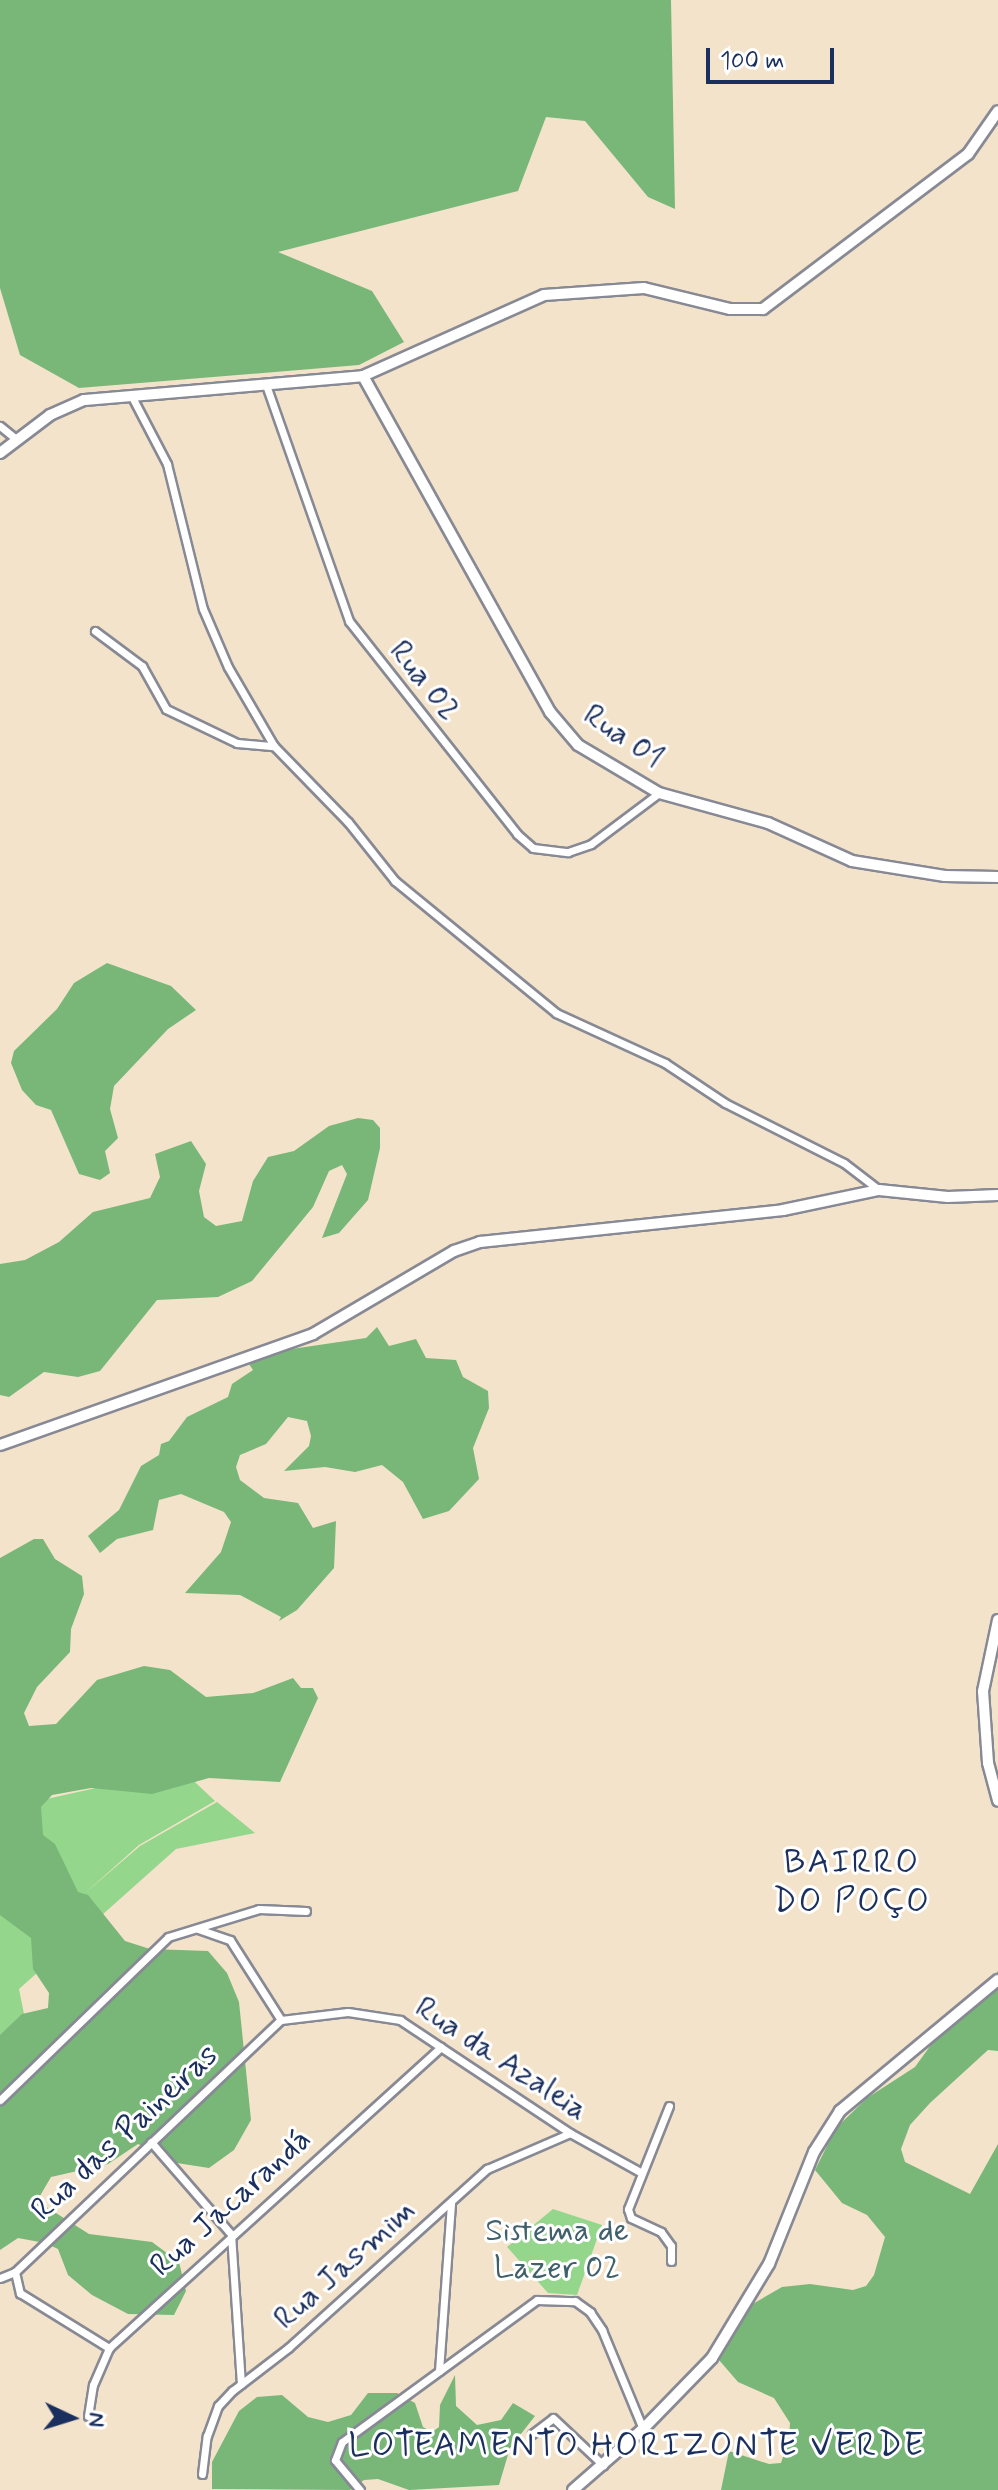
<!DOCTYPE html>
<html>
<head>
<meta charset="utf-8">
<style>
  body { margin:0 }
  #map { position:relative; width:998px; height:2490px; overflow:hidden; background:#f3e3ca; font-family:Mynerve,sans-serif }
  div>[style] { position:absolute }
  .green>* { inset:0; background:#95d68d }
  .forest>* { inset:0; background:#78b778 }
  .roads { filter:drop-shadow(2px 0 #878994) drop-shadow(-2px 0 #878994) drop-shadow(0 2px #878994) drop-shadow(0 -2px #878994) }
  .street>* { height:7px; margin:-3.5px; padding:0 3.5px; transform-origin:3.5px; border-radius:3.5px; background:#fff }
  .secondary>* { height:10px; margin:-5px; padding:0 5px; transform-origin:5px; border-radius:5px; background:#fff }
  span { translate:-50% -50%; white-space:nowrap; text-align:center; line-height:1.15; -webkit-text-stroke:6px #fff; paint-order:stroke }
  .street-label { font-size:32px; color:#1b2f5e }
  .park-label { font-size:32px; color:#40616c }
  .neighbourhood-label { font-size:34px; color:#1b2f5e; letter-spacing:2px }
  .north { position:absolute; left:32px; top:2378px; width:80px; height:80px; -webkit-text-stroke:6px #fff; paint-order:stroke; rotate:94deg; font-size:22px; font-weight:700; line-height:32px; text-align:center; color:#1b2f5e }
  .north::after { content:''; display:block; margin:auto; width:28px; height:36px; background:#1b2f5e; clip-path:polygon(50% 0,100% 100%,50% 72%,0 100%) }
  .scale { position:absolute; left:706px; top:48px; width:128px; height:36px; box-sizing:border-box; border:4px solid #1b2f5e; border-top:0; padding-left:10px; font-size:24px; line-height:28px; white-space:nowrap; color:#1b2f5e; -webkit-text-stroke:6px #fff; paint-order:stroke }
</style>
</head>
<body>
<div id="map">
  <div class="green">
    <i style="clip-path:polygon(181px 1769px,215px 1801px,139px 1845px,84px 1894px,140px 1846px,217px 1802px,255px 1833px,176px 1849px,19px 1989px,25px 2019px,0 2037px,0 1823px,33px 1802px)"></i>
    <i style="clip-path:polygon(553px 2209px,602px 2225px,577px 2295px,548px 2293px,507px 2247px)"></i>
  </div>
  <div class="forest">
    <i style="clip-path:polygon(0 0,671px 0,675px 209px,648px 197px,585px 121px,546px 117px,518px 191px,278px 252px,372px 291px,404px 342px,359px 365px,79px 388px,20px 355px,0 288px)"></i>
    <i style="clip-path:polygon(107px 963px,171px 986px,196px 1010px,168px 1029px,114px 1086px,110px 1109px,118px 1138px,105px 1151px,110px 1173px,100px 1180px,79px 1174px,51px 1110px,36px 1105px,22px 1090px,11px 1063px,14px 1051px,57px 1009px,74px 983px)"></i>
    <i style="clip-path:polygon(358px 1118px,373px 1120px,380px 1128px,380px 1148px,368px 1200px,339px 1233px,322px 1238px,347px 1174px,342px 1165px,329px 1171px,313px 1207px,252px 1281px,218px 1297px,157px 1300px,100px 1371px,78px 1377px,44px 1372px,9px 1397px,0 1395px,0 1264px,25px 1260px,59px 1242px,93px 1212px,150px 1198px,160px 1177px,155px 1154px,191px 1141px,206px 1164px,199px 1191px,204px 1217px,216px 1226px,242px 1221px,253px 1181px,268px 1157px,294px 1151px,329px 1126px)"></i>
    <i style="clip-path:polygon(377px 1327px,389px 1346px,416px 1339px,426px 1358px,456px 1360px,463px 1377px,488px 1391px,489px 1408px,473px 1448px,479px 1479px,449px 1511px,423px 1519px,403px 1482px,382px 1465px,355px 1472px,325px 1467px,284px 1471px,309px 1446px,311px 1436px,307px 1421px,288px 1417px,266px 1444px,240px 1455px,236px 1467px,240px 1480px,264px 1498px,298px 1503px,313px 1528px,336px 1521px,334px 1568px,297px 1610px,279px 1621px,281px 1617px,240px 1595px,185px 1593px,221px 1552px,231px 1522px,224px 1512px,181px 1494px,159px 1500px,153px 1530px,117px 1539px,100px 1553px,88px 1536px,119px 1510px,141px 1466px,159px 1455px,161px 1444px,169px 1441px,187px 1417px,228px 1397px,232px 1384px,253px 1370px,249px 1364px,241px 1365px,258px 1354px,366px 1338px)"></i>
    <i style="clip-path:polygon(34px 1539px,43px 1539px,55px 1559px,82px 1576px,84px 1594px,71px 1629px,70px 1652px,37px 1687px,24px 1713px,29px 1726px,56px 1724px,97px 1680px,144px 1666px,170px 1670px,206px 1697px,253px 1693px,293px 1678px,301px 1688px,313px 1688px,318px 1698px,280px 1782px,209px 1778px,152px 1794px,91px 1788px,52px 1795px,41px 1807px,43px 1835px,55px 1844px,78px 1892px,88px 1895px,125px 1941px,150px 1949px,208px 1951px,227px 1973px,239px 2002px,251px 2120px,234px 2150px,209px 2168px,177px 2163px,138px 2144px,108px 2164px,51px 2177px,37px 2201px,89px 2234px,152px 2242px,179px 2262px,186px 2291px,174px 2315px,128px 2314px,92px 2295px,68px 2275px,58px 2249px,45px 2243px,18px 2238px,0 2250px,0 2035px,22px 2014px,48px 2008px,49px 1993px,33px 1969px,31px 1938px,0 1915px,0 1558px)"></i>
    <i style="clip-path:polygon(998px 1971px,998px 2051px,988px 2050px,930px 2103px,910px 2125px,901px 2149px,905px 2162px,970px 2194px,998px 2144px,998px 2490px,721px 2490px,729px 2451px,769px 2464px,781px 2463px,789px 2438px,790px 2423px,774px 2398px,738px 2382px,719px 2360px,744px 2309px,782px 2287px,810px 2284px,853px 2290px,866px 2286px,874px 2275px,885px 2237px,867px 2215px,842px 2203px,815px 2170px,836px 2128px,867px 2098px,915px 2067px,941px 2031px,966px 2015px)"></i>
    <i style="clip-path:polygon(455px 2375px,456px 2406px,477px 2425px,501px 2420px,513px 2403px,535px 2416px,510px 2448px,499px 2485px,409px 2490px,378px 2479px,364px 2480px,350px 2490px,212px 2489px,212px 2462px,239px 2411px,257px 2397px,282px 2395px,308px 2417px,328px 2422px,351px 2415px,368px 2393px,397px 2393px,415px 2403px,423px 2427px,432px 2432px,439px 2427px,440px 2405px)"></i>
  </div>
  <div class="roads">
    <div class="street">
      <i style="left:266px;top:385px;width:250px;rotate:70.6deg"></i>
      <i style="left:349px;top:621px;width:271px;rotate:51.7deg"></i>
      <i style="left:517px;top:834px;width:21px;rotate:41deg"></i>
      <i style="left:533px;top:848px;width:35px;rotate:7deg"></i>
      <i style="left:568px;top:852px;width:24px;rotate:-19deg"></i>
      <i style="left:591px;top:844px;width:85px;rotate:-36.9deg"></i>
      <i style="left:131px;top:395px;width:78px;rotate:62.4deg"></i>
      <i style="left:167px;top:464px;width:149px;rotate:76.1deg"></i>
      <i style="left:203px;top:609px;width:63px;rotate:66.7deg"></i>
      <i style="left:228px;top:667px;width:91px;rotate:59.8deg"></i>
      <i style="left:274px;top:746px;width:106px;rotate:45.8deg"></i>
      <i style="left:348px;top:822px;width:75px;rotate:51.5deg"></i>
      <i style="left:395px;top:881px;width:208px;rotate:39.3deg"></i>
      <i style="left:556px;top:1013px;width:120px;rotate:24.6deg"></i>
      <i style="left:665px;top:1063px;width:72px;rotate:33.7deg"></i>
      <i style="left:725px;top:1103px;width:133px;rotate:26.8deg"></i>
      <i style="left:844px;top:1163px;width:44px;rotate:37.6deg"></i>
      <i style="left:0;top:426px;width:21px;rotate:39deg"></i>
      <i style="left:95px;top:631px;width:59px;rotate:36.7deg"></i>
      <i style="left:142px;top:666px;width:49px;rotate:60.8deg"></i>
      <i style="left:166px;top:709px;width:79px;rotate:25.6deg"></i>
      <i style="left:237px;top:743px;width:37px;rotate:5deg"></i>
      <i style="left:198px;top:1929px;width:34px;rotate:19deg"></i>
      <i style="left:230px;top:1940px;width:95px;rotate:57.5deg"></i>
      <i style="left:281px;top:2020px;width:67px;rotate:-6.8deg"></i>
      <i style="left:348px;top:2012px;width:53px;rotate:8.7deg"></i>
      <i style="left:400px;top:2020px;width:204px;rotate:33.6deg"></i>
      <i style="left:570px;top:2133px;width:80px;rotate:29.1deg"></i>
      <i style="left:0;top:2100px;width:234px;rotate:-44.1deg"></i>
      <i style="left:168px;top:1937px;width:95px;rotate:-17.1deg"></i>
      <i style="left:259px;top:1909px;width:47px;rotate:2.4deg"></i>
      <i style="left:669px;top:2106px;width:111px;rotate:111.7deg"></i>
      <i style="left:628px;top:2209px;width:9px;rotate:72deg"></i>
      <i style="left:631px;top:2218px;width:33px;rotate:25deg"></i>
      <i style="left:661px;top:2232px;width:17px;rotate:54deg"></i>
      <i style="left:671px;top:2246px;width:15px;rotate:90deg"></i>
      <i style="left:151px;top:2142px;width:122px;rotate:49deg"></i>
      <i style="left:231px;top:2234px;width:150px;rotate:86.2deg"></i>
      <i style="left:15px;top:2272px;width:22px;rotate:77deg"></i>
      <i style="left:20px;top:2293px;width:105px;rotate:31.7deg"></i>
      <i style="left:0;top:2278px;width:16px;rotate:-22deg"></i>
      <i style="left:15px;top:2272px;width:366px;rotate:-43.5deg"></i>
      <i style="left:439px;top:2371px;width:169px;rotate:-85.9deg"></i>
      <i style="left:88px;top:2416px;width:31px;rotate:-81deg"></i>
      <i style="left:93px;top:2385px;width:40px;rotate:-66.6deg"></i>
      <i style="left:109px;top:2348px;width:448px;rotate:-42.2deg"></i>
      <i style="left:532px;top:2434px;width:26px;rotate:-37deg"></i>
      <i style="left:553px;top:2418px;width:69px;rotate:43.2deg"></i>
      <i style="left:202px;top:2474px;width:38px;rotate:-83deg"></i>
      <i style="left:207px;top:2436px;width:32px;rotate:-70deg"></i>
      <i style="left:218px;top:2406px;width:21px;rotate:-47deg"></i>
      <i style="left:232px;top:2391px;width:71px;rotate:-37.5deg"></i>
      <i style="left:288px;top:2348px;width:268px;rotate:-42deg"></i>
      <i style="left:487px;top:2169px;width:90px;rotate:-23.4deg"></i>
      <i style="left:360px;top:2490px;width:39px;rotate:-130deg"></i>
      <i style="left:335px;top:2460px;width:19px;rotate:-69deg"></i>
      <i style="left:342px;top:2442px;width:241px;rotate:-36.1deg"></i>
      <i style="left:537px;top:2300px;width:38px;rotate:2deg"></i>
      <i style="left:575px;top:2301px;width:19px;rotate:36deg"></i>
      <i style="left:590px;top:2312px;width:22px;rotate:56deg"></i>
      <i style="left:602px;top:2330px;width:107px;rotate:67.5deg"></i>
    </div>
    <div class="secondary">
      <i style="left:363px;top:376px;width:385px;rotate:60.9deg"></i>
      <i style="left:550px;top:712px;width:43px;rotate:49.7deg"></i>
      <i style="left:578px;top:745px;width:94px;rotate:30.7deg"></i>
      <i style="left:659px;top:793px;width:113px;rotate:15.4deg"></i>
      <i style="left:768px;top:823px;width:92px;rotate:24.3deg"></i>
      <i style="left:852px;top:861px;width:94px;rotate:9.2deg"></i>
      <i style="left:945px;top:876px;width:53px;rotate:1.1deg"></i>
      <i style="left:0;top:453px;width:63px;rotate:-37.2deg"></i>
      <i style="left:50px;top:415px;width:37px;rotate:-24deg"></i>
      <i style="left:84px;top:400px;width:280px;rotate:-4.9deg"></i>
      <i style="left:363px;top:376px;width:198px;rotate:-24.1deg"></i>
      <i style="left:544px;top:295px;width:100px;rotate:-4deg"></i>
      <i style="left:644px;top:288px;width:89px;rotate:13.7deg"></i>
      <i style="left:730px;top:309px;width:33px"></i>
      <i style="left:763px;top:309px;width:257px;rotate:-37.1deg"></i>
      <i style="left:968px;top:154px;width:52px;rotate:-55.1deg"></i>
      <i style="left:0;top:1445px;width:332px;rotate:-19.5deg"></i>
      <i style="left:313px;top:1334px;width:164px;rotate:-30.5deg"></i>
      <i style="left:454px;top:1251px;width:28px;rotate:-19deg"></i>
      <i style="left:480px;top:1242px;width:305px;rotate:-6deg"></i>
      <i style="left:783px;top:1210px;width:98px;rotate:-11.8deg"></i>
      <i style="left:879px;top:1190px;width:69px;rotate:5.8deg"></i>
      <i style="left:948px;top:1197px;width:50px;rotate:-2.3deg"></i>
      <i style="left:998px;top:1620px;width:73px;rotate:101.9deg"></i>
      <i style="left:983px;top:1691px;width:72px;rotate:86deg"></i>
      <i style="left:988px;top:1763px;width:39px;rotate:75deg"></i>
      <i style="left:573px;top:2490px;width:93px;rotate:-41.1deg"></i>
      <i style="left:643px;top:2429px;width:99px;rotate:-45.8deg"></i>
      <i style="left:712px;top:2358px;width:110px;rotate:-58.8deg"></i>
      <i style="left:769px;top:2264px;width:121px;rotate:-68.1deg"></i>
      <i style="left:814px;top:2152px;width:49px;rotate:-57.6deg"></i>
      <i style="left:840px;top:2111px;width:205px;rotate:-39.7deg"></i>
    </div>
  </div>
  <div class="street-label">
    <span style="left:424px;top:681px;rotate:51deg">Rua 02</span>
    <span style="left:623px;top:737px;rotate:34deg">Rua 01</span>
    <span style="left:501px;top:2059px;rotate:33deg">Rua da Azaleia</span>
    <span style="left:125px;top:2133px;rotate:-43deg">Rua das Paineiras</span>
    <span style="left:231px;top:2203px;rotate:-42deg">Rua Jacarandá</span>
    <span style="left:345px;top:2265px;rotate:-42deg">Rua Jasmim</span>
  </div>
  <div class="park-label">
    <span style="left:557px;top:2250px">Sistema de<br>Lazer 02</span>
  </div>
  <div class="neighbourhood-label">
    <span style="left:852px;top:1882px">BAIRRO<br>DO POÇO</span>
    <span style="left:637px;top:2446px">LOTEAMENTO HORIZONTE VERDE</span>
  </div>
  <div class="north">N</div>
  <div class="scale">100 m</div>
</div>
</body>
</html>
